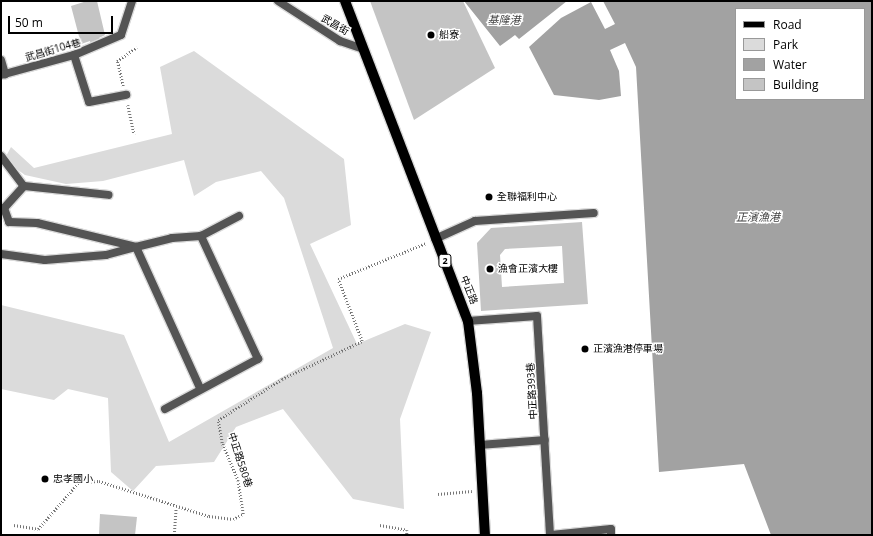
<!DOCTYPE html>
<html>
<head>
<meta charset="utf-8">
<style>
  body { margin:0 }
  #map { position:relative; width:873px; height:536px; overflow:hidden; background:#fff; font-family:"Open Sans","Noto Sans TC",sans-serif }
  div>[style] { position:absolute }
  .green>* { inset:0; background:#dbdbdb }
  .water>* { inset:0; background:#a2a2a2 }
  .building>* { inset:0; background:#c4c4c4 }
  .path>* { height:2.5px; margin-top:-1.25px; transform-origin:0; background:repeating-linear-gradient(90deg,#767676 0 1px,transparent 0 3px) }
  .roads { filter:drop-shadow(1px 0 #dbdbdb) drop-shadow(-1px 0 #dbdbdb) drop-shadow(0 1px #dbdbdb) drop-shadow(0 -1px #dbdbdb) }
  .lane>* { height:8px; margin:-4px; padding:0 4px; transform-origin:4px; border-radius:4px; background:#545454 }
  .primary>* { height:10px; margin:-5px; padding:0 5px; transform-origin:5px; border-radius:5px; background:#000 }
  .dots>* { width:11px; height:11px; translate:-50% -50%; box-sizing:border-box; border:2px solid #fff; border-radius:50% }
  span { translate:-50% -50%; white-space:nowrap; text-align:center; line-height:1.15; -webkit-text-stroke:3px #fff; paint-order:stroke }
  .shield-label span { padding:1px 3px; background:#fff; border:1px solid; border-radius:3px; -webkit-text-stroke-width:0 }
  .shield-label { font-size:9px; color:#000; font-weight:700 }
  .street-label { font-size:10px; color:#000 }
  .poi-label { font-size:10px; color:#000 }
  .left { translate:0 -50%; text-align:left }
  .water-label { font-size:11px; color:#434343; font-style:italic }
  .frame { position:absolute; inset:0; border:2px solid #000; pointer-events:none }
  .legend { position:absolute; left:735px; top:8px; width:130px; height:92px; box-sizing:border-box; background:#fff; border:1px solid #999; margin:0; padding:5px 7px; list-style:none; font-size:12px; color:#000 }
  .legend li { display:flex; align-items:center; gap:8px; height:20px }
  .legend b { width:20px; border:1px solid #999 }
  .scale { position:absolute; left:8px; top:16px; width:105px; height:18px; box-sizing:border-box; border:2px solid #000; border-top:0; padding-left:5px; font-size:12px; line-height:14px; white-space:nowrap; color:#000; -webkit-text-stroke:3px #fff; paint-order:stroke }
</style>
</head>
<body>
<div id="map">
  <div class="green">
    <i style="clip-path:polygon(194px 51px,344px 159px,351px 225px,310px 244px,357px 344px,405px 324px,431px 332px,400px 419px,404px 509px,353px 499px,283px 409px,236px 427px,214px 462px,156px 466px,133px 491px,111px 472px,108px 398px,68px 389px,54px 400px,1px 389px,1px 305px,124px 335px,169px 442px,333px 348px,284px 198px,261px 171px,216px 182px,194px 196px,184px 160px,103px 181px,66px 184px,25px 175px,4px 160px,11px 147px,34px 168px,172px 134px,160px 67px)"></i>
  </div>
  <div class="water">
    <i style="clip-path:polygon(464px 1px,567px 1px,519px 39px,515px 35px,500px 46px)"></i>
    <i style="clip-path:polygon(evenodd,603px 1px,872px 1px,872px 535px,771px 535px,744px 464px,659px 472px,636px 67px,625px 43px,610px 50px,619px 71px,621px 96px,599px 100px,554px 95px,529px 47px,561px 18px,591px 2px,605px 29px,615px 24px,603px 1px,736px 9px,864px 9px,864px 99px,736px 99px,736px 9px)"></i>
  </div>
  <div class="building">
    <i style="clip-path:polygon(87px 1px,97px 1px,105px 35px,99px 38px,100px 43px,91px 46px,90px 41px,81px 44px,71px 6px)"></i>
    <i style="clip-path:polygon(370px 1px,463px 1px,495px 68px,414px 120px)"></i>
    <i style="clip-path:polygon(evenodd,582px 222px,588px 304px,481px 311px,477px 243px,491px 228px,582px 222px,562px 246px,564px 283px,502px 287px,500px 255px,505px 249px,562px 246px)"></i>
    <i style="clip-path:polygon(100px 514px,137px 517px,135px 535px,99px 535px)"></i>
  </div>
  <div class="path">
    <i style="left:123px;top:86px;width:26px;rotate:-103deg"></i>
    <i style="left:117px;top:61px;width:24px;rotate:-35deg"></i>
    <i style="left:128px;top:105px;width:30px;rotate:78deg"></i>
    <i style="left:438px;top:494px;width:34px;rotate:-5deg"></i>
    <i style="left:14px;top:525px;width:24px;rotate:9deg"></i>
    <i style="left:38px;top:529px;width:62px;rotate:-48.9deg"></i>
    <i style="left:79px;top:482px;width:20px;rotate:-3deg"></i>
    <i style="left:99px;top:481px;width:115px;rotate:17.7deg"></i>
    <i style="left:209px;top:516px;width:24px;rotate:7deg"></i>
    <i style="left:233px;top:519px;width:11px;rotate:-27deg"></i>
    <i style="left:243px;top:514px;width:33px;rotate:-99deg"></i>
    <i style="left:238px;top:481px;width:41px;rotate:-112.8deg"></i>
    <i style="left:222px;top:443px;width:23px;rotate:-100deg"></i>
    <i style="left:218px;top:420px;width:76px;rotate:-32.6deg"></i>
    <i style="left:282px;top:379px;width:89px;rotate:-25.4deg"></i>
    <i style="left:362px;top:341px;width:66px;rotate:-111.2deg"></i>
    <i style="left:338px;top:279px;width:95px;rotate:-22.2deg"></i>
    <i style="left:380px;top:525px;width:27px;rotate:10deg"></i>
    <i style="left:407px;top:530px;width:5px;rotate:90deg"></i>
    <i style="left:174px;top:535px;width:27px;rotate:-86deg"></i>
  </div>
  <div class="roads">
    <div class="lane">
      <i style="left:278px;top:1px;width:74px;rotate:32.8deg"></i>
      <i style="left:340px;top:41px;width:24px;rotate:19deg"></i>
      <i style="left:74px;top:55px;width:49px;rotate:72.3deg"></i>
      <i style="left:89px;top:102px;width:38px;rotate:-11deg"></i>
      <i style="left:1px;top:60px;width:15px;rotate:74deg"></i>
      <i style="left:1px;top:75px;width:76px;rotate:-15.3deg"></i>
      <i style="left:74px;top:55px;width:51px;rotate:-23.1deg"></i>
      <i style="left:121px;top:35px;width:36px;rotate:-72deg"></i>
      <i style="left:1px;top:156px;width:38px;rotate:53deg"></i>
      <i style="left:24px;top:186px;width:30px;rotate:132deg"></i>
      <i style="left:4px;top:208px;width:15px;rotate:70deg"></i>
      <i style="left:9px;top:222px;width:28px;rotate:2deg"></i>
      <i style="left:37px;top:223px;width:102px;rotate:13.6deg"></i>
      <i style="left:136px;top:247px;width:37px;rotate:-14deg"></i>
      <i style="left:172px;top:238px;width:29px;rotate:-4deg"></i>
      <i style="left:201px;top:236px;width:43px;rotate:-27.8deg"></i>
      <i style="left:24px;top:186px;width:85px;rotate:6deg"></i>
      <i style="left:435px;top:239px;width:44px;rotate:-24.2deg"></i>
      <i style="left:475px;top:221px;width:119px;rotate:-3.8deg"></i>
      <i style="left:1px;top:254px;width:44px;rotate:7.8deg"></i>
      <i style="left:45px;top:260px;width:61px;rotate:-4.7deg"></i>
      <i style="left:106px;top:255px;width:31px;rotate:-15deg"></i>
      <i style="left:136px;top:247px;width:155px;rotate:65.6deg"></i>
      <i style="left:468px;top:321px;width:69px;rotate:-4.1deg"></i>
      <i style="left:537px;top:316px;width:219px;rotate:86.6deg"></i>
      <i style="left:165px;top:409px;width:106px;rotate:-28.3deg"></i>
      <i style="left:258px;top:359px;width:136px;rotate:-114.9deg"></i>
      <i style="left:480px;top:445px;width:65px;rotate:-4.4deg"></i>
      <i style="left:551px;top:535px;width:60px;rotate:-5.7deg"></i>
      <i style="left:611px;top:529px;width:6px;rotate:90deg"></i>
    </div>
    <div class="primary">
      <i style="left:345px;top:1px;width:343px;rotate:69deg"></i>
      <i style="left:468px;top:321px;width:73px;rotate:82.9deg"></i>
      <i style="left:477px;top:393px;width:142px;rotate:86.8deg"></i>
    </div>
  </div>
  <div class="dots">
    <i style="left:431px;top:35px;background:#000"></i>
    <i style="left:489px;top:197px;background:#000"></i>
    <i style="left:490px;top:269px;background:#000"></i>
    <i style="left:585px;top:349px;background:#000"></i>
    <i style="left:45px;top:479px;background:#000"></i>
  </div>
  <div class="shield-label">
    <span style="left:445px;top:261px">2</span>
  </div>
  <div class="street-label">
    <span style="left:335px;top:25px;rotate:30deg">武昌街</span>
    <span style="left:53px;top:50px;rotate:-16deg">武昌街104巷</span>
    <span style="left:469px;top:290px;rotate:69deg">中正路</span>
    <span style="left:532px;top:391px;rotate:-93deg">中正路393巷</span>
    <span style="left:240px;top:460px;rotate:72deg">中正路580巷</span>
  </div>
  <div class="poi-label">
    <span class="left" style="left:439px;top:35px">船寮</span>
    <span class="left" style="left:497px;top:197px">全聯福利中心</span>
    <span class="left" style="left:498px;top:269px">漁會正濱大樓</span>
    <span class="left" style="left:593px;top:349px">正濱漁港停車場</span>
    <span class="left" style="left:53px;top:479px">忠孝國小</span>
  </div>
  <div class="water-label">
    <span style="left:504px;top:20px">基隆港</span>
    <span style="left:758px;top:217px">正濱漁港</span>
  </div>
  <div class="frame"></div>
  <ul class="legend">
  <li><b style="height:5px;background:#000"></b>Road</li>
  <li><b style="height:11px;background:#dbdbdb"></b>Park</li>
  <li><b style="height:11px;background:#a2a2a2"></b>Water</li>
  <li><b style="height:11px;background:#c4c4c4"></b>Building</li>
  </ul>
  <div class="scale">50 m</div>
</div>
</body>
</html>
